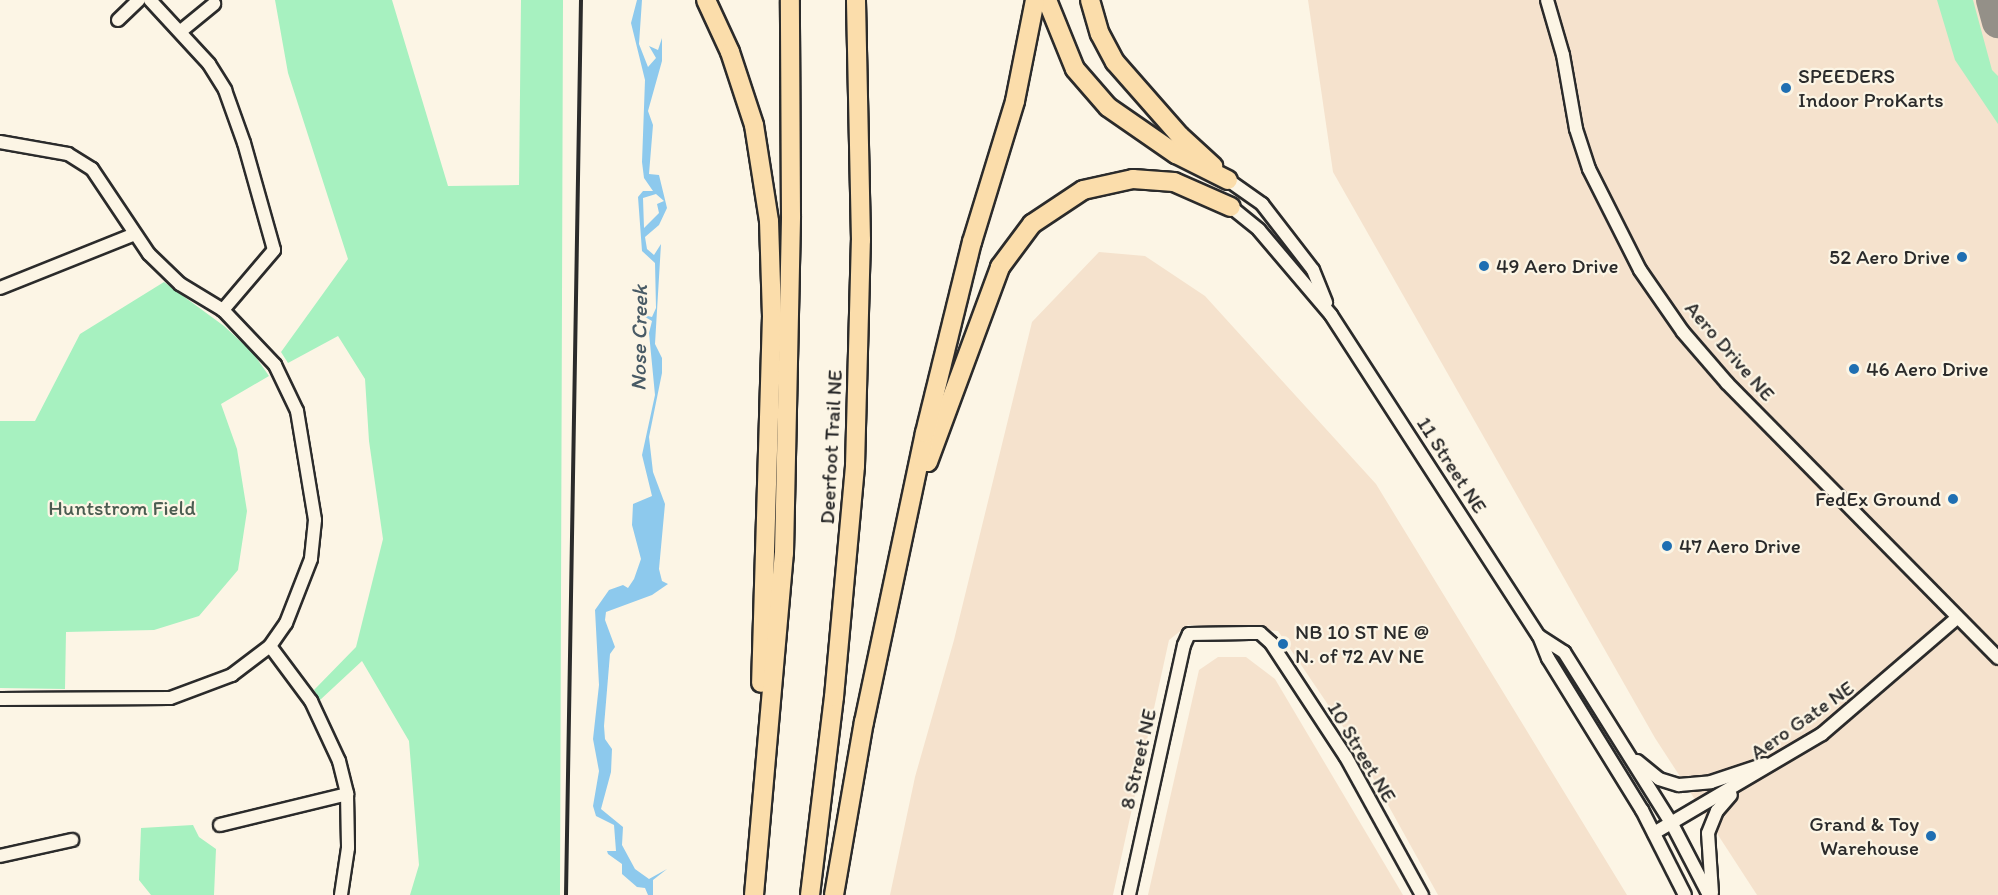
<!DOCTYPE html>
<html>
<head>
<meta charset="utf-8">
<style>
  body { margin:0 }
  #map { position:relative; width:1998px; height:895px; overflow:hidden; background:#fcf5e5; font-family:Itim,sans-serif }
  div>[style] { position:absolute }
  .built>* { inset:0; background:#f5e2cd }
  .green>* { inset:0; background:#a7f1c0 }
  .water>* { inset:0; background:#8dc9ed }
  .taxiway>* { height:32px; margin:-16px; padding:0 16px; transform-origin:16px; border-radius:16px; background:#949088 }
  .roads { filter:drop-shadow(2px 0 #2b2b2b) drop-shadow(-2px 0 #2b2b2b) drop-shadow(0 2px #2b2b2b) drop-shadow(0 -2px #2b2b2b) }
  .minor>* { height:12px; margin:-6px; padding:0 6px; transform-origin:6px; border-radius:6px; background:#fcf5e5 }
  .highway>* { height:18px; margin:-9px; padding:0 9px; transform-origin:9px; border-radius:9px; background:#fbddab }
  .rail>* { height:4px; margin:-2px; padding:0 2px; transform-origin:2px; border-radius:2px; background:#2b2b2b }
  .dots>* { width:16px; height:16px; translate:-50% -50%; box-sizing:border-box; border:3px solid #fcf5e5; border-radius:50% }
  span { translate:-50% -50%; white-space:nowrap; text-align:center; line-height:1.15; -webkit-text-stroke:4.5px #fcf5e5; paint-order:stroke }
  .poi-label { font-size:21px; color:#2b2b2b }
  .left { translate:0 -50%; text-align:left }
  .right { translate:-100% -50%; text-align:right }
  .street-label { font-size:21px; color:#2b2b2b }
  .park-label { font-size:21px; color:#4a5c50 }
  .water-label { font-size:22px; color:#485a65; font-style:italic }
</style>
</head>
<body>
<div id="map">
  <div class="built">
    <i style="clip-path:polygon(1308px 0,1998px 0,1998px 895px,1757px 895px,1655px 738px,1333px 172px)"></i>
    <i style="clip-path:polygon(1099px 252px,1145px 256px,1205px 296px,1376px 484px,1627px 895px,1438px 895px,1352px 740px,1278px 631px,1188px 625px,1169px 640px,1113px 895px,890px 895px,915px 777px,954px 640px,1032px 322px)"></i>
    <i style="clip-path:polygon(1218px 657px,1246px 657px,1275px 679px,1403px 895px,1148px 895px,1199px 670px)"></i>
  </div>
  <div class="green">
    <i style="clip-path:polygon(275px 0,392px 0,448px 186px,519px 185px,521px 0,563px 0,560px 895px,410px 895px,419px 865px,409px 741px,362px 661px,320px 700px,314px 690px,356px 647px,383px 539px,369px 441px,365px 379px,338px 336px,288px 363px,281px 352px,348px 259px,288px 73px)"></i>
    <i style="clip-path:polygon(1937px 0,1973px 0,1992px 70px,1998px 76px,1998px 124px,1955px 60px)"></i>
    <i style="clip-path:polygon(164px 282px,224px 326px,253px 353px,269px 376px,221px 404px,237px 449px,247px 511px,238px 570px,199px 616px,154px 630px,66px 632px,65px 689px,0 688px,0 421px,35px 421px,80px 334px)"></i>
    <i style="clip-path:polygon(193px 825px,199px 837px,216px 849px,214px 895px,151px 895px,139px 880px,141px 828px)"></i>
  </div>
  <div class="water">
    <i style="clip-path:polygon(evenodd,637px 0,642px 0,639px 44px,648px 67px,656px 58px,649px 46px,658px 50px,662px 38px,662px 61px,648px 111px,653px 125px,649px 174px,659px 175px,667px 208px,659px 225px,645px 237px,647px 249px,654px 255px,661px 244px,655px 344px,662px 358px,662px 373px,649px 437px,653px 472px,665px 504px,659px 569px,662px 581px,668px 584px,652px 595px,606px 612px,605px 620px,615px 647px,610px 654px,604px 726px,605px 739px,612px 749px,611px 772px,601px 809px,623px 827px,622px 845px,635px 869px,649px 879px,667px 869px,653px 880px,653px 895px,648px 895px,645px 888px,637px 887px,622px 874px,622px 864px,608px 854px,607px 851px,616px 851px,614px 825px,596px 816px,593px 806px,599px 771px,593px 739px,599px 685px,595px 610px,609px 590px,623px 585px,628px 588px,634px 579px,641px 559px,632px 525px,633px 504px,652px 496px,642px 455px,655px 395px,649px 333px,652px 321px,640px 314px,652px 317px,656px 308px,655px 263px,642px 251px,638px 197px,643px 191px,653px 191px,644px 178px,642px 162px,645px 80px,631px 23px,637px 0,656px 194px,664px 201px,657px 204px,659px 213px,644px 228px,643px 198px,656px 194px)"></i>
  </div>
  <div class="taxiway">
    <i style="left:1992px;top:0;width:23px;rotate:75deg"></i>
  </div>
  <div class="roads">
    <div class="minor">
      <i style="left:150px;top:0;width:87px;rotate:47.3deg"></i>
      <i style="left:209px;top:64px;width:31px;rotate:58deg"></i>
      <i style="left:225px;top:90px;width:56px;rotate:70.3deg"></i>
      <i style="left:244px;top:143px;width:111px;rotate:74.3deg"></i>
      <i style="left:274px;top:250px;width:79px;rotate:130.4deg"></i>
      <i style="left:1547px;top:0;width:57px;rotate:73.8deg"></i>
      <i style="left:1563px;top:55px;width:75px;rotate:80deg"></i>
      <i style="left:1576px;top:129px;width:42px;rotate:72deg"></i>
      <i style="left:1589px;top:169px;width:113px;rotate:63.2deg"></i>
      <i style="left:1640px;top:270px;width:75px;rotate:55.3deg"></i>
      <i style="left:1683px;top:332px;width:67px;rotate:49.2deg"></i>
      <i style="left:1727px;top:383px;width:386px;rotate:45.4deg"></i>
      <i style="left:118px;top:20px;width:29px;rotate:-44deg"></i>
      <i style="left:181px;top:31px;width:43px;rotate:-39.3deg"></i>
      <i style="left:0;top:142px;width:69px;rotate:10deg"></i>
      <i style="left:68px;top:154px;width:28px;rotate:32deg"></i>
      <i style="left:92px;top:169px;width:102px;rotate:56.2deg"></i>
      <i style="left:149px;top:254px;width:43px;rotate:44.1deg"></i>
      <i style="left:180px;top:284px;width:50px;rotate:31.2deg"></i>
      <i style="left:223px;top:310px;width:76px;rotate:46.6deg"></i>
      <i style="left:275px;top:365px;width:51px;rotate:64.4deg"></i>
      <i style="left:297px;top:411px;width:110px;rotate:80.6deg"></i>
      <i style="left:315px;top:520px;width:39px;rotate:96deg"></i>
      <i style="left:311px;top:559px;width:69px;rotate:111.3deg"></i>
      <i style="left:286px;top:623px;width:28px;rotate:125deg"></i>
      <i style="left:270px;top:646px;width:48px;rotate:142.7deg"></i>
      <i style="left:232px;top:675px;width:66px;rotate:159.6deg"></i>
      <i style="left:170px;top:698px;width:170px;rotate:179.7deg"></i>
      <i style="left:1228px;top:180px;width:42px;rotate:35.2deg"></i>
      <i style="left:1262px;top:204px;width:83px;rotate:52.3deg"></i>
      <i style="left:1313px;top:270px;width:35px;rotate:68deg"></i>
      <i style="left:1231px;top:207px;width:36px;rotate:39deg"></i>
      <i style="left:1259px;top:230px;width:111px;rotate:49.7deg"></i>
      <i style="left:1331px;top:315px;width:382px;rotate:57.1deg"></i>
      <i style="left:1539px;top:636px;width:24px;rotate:68deg"></i>
      <i style="left:1548px;top:658px;width:179px;rotate:58.3deg"></i>
      <i style="left:1642px;top:810px;width:95px;rotate:63.2deg"></i>
      <i style="left:0;top:288px;width:145px;rotate:-21.8deg"></i>
      <i style="left:1539px;top:636px;width:30px;rotate:33deg"></i>
      <i style="left:1564px;top:652px;width:203px;rotate:57.9deg"></i>
      <i style="left:1672px;top:824px;width:80px;rotate:62.5deg"></i>
      <i style="left:270px;top:646px;width:69px;rotate:53.3deg"></i>
      <i style="left:311px;top:701px;width:66px;rotate:65deg"></i>
      <i style="left:339px;top:761px;width:34px;rotate:76deg"></i>
      <i style="left:347px;top:794px;width:54px;rotate:88.9deg"></i>
      <i style="left:348px;top:848px;width:48px;rotate:98.5deg"></i>
      <i style="left:1637px;top:761px;width:28px;rotate:39deg"></i>
      <i style="left:1659px;top:779px;width:21px;rotate:17deg"></i>
      <i style="left:1679px;top:785px;width:32px;rotate:-5deg"></i>
      <i style="left:1711px;top:782px;width:57px;rotate:-18.4deg"></i>
      <i style="left:220px;top:825px;width:131px;rotate:-13.7deg"></i>
      <i style="left:1654px;top:833px;width:195px;rotate:-30.5deg"></i>
      <i style="left:1822px;top:734px;width:178px;rotate:-40.7deg"></i>
      <i style="left:0;top:856px;width:74px;rotate:-12.5deg"></i>
      <i style="left:1712px;top:893px;width:60px;rotate:-93.8deg"></i>
      <i style="left:1708px;top:833px;width:24px;rotate:-68deg"></i>
      <i style="left:1717px;top:811px;width:21px;rotate:-49deg"></i>
      <i style="left:1129px;top:895px;width:256px;rotate:-77.6deg"></i>
      <i style="left:1184px;top:645px;width:12px;rotate:-66deg"></i>
      <i style="left:1189px;top:634px;width:61px;rotate:-0.9deg"></i>
      <i style="left:1250px;top:633px;width:10px"></i>
      <i style="left:1260px;top:633px;width:15px;rotate:42deg"></i>
      <i style="left:1271px;top:643px;width:136px;rotate:56.7deg"></i>
      <i style="left:1346px;top:757px;width:158px;rotate:61.2deg"></i>
    </div>
    <div class="highway">
      <i style="left:706px;top:0;width:57px;rotate:65.2deg"></i>
      <i style="left:730px;top:52px;width:77px;rotate:71.8deg"></i>
      <i style="left:754px;top:125px;width:97px;rotate:81.1deg"></i>
      <i style="left:769px;top:221px;width:95px;rotate:88.2deg"></i>
      <i style="left:772px;top:316px;width:367px;rotate:91.7deg"></i>
      <i style="left:1047px;top:0;width:74px;rotate:67.9deg"></i>
      <i style="left:1075px;top:69px;width:50px;rotate:49deg"></i>
      <i style="left:1108px;top:107px;width:83px;rotate:34.7deg"></i>
      <i style="left:1176px;top:154px;width:58px;rotate:26.6deg"></i>
      <i style="left:1090px;top:0;width:35px;rotate:74deg"></i>
      <i style="left:1100px;top:34px;width:32px;rotate:62deg"></i>
      <i style="left:1115px;top:62px;width:98px;rotate:48.7deg"></i>
      <i style="left:1180px;top:136px;width:45px;rotate:42.3deg"></i>
      <i style="left:928px;top:462px;width:208px;rotate:-69.7deg"></i>
      <i style="left:1000px;top:267px;width:54px;rotate:-53.3deg"></i>
      <i style="left:1032px;top:224px;width:61px;rotate:-33.7deg"></i>
      <i style="left:1083px;top:190px;width:51px;rotate:-12.4deg"></i>
      <i style="left:1133px;top:179px;width:41px;rotate:4.2deg"></i>
      <i style="left:1174px;top:182px;width:62px;rotate:23.7deg"></i>
      <i style="left:754px;top:895px;width:343px;rotate:-85deg"></i>
      <i style="left:784px;top:553px;width:337px;rotate:-88.8deg"></i>
      <i style="left:791px;top:216px;width:216px;rotate:-90.3deg"></i>
      <i style="left:810px;top:895px;width:199px;rotate:-83.1deg"></i>
      <i style="left:834px;top:697px;width:232px;rotate:-84.8deg"></i>
      <i style="left:855px;top:466px;width:226px;rotate:-88.5deg"></i>
      <i style="left:861px;top:240px;width:240px;rotate:-91.2deg"></i>
      <i style="left:834px;top:895px;width:176px;rotate:-80.2deg"></i>
      <i style="left:864px;top:722px;width:295px;rotate:-78.1deg"></i>
      <i style="left:925px;top:433px;width:197px;rotate:-76.2deg"></i>
      <i style="left:972px;top:242px;width:147px;rotate:-73deg"></i>
      <i style="left:1015px;top:101px;width:103px;rotate:-78.8deg"></i>
    </div>
  </div>
  <div class="rail">
    <i style="left:566px;top:895px;width:895px;rotate:-89.04deg"></i>
  </div>
  <div class="dots">
    <i style="left:1786px;top:88px;background:#1f6fb2"></i>
    <i style="left:1962px;top:257px;background:#1f6fb2"></i>
    <i style="left:1484px;top:266px;background:#1f6fb2"></i>
    <i style="left:1854px;top:369px;background:#1f6fb2"></i>
    <i style="left:1953px;top:499px;background:#1f6fb2"></i>
    <i style="left:1667px;top:546px;background:#1f6fb2"></i>
    <i style="left:1283px;top:644px;background:#1f6fb2"></i>
    <i style="left:1931px;top:836px;background:#1f6fb2"></i>
  </div>
  <div class="poi-label">
    <span class="left" style="left:1798px;top:88px">SPEEDERS<br>Indoor ProKarts</span>
    <span class="right" style="left:1950px;top:257px">52 Aero Drive</span>
    <span class="left" style="left:1496px;top:266px">49 Aero Drive</span>
    <span class="left" style="left:1866px;top:369px">46 Aero Drive</span>
    <span class="right" style="left:1941px;top:499px">FedEx Ground</span>
    <span class="left" style="left:1679px;top:546px">47 Aero Drive</span>
    <span class="left" style="left:1295px;top:644px">NB 10 ST NE @<br>N. of 72 AV NE</span>
    <span class="right" style="left:1919px;top:836px">Grand &amp; Toy<br>Warehouse</span>
  </div>
  <div class="street-label">
    <span style="left:1730px;top:351px;rotate:49deg">Aero Drive NE</span>
    <span style="left:831px;top:447px;rotate:-87deg">Deerfoot Trail NE</span>
    <span style="left:1452px;top:465px;rotate:57deg">11 Street NE</span>
    <span style="left:1802px;top:720px;rotate:-35deg">Aero Gate NE</span>
    <span style="left:1362px;top:752px;rotate:59deg">10 Street NE</span>
    <span style="left:1138px;top:759px;rotate:-77deg">8 Street NE</span>
  </div>
  <div class="park-label">
    <span style="left:122px;top:508px">Huntstrom Field</span>
  </div>
  <div class="water-label">
    <span style="left:639px;top:338px;rotate:-89deg">Nose Creek</span>
  </div>
</div>
</body>
</html>
